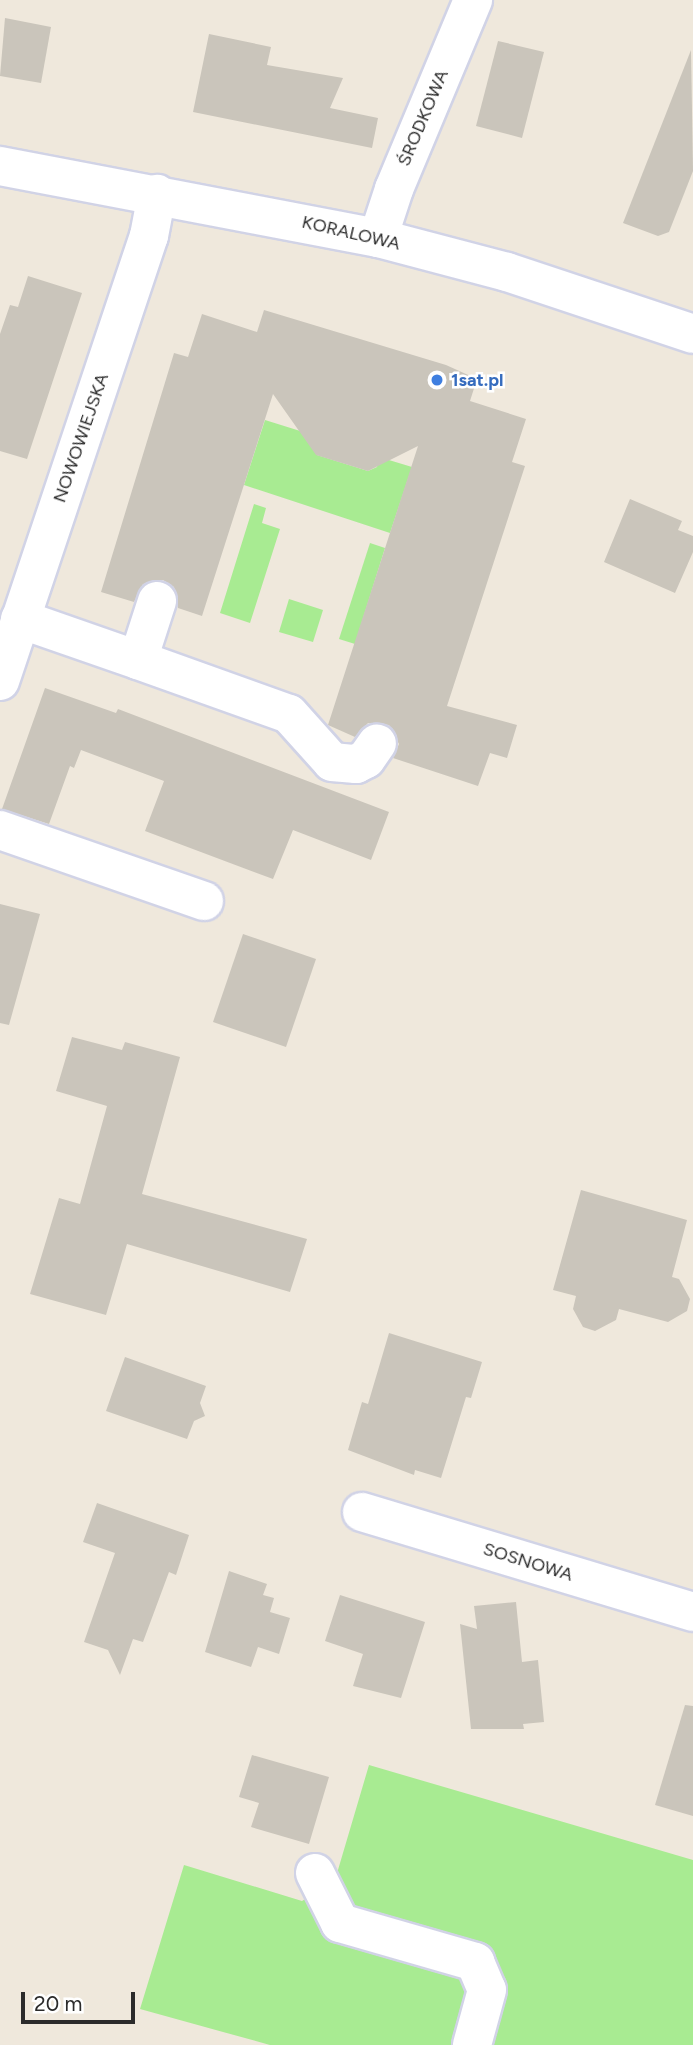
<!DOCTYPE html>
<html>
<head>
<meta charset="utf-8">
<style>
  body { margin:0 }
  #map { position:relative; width:693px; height:2045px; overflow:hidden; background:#efe8dc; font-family:Figtree,sans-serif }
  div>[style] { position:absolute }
  .green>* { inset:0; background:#a8eb92 }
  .building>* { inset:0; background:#cac5bb }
  .roads { filter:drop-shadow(2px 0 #d1d3e6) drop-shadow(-2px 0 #d1d3e6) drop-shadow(0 2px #d1d3e6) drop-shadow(0 -2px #d1d3e6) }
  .minor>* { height:38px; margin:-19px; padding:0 19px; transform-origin:19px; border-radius:19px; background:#fff }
  .dots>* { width:19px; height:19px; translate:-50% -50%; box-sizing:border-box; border:4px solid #fff; border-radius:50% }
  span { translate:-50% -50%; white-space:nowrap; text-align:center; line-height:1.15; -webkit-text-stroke:5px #fff; paint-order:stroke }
  .street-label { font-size:18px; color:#2b2b2b }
  .shop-label { font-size:18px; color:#366cbe; font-weight:700 }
  .left { translate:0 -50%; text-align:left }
  .scale { position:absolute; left:21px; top:1992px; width:114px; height:32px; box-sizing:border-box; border:4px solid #2b2b2b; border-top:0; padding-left:9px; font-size:21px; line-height:24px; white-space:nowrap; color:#2b2b2b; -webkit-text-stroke:5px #fff; paint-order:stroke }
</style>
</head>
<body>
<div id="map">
  <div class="green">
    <i style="clip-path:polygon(265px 420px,313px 435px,317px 455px,368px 471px,377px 467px,379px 457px,412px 467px,390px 533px,244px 485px)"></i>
    <i style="clip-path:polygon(254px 504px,266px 508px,262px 523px,280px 529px,250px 623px,220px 613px)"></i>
    <i style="clip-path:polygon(370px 543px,385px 548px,355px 644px,339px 639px)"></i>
    <i style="clip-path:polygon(289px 599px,323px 610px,313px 642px,279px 632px)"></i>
    <i style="clip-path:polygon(369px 1765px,693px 1860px,693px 2045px,270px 2045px,140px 2009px,184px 1865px,302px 1901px,335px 1880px)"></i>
  </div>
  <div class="building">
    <i style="clip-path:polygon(5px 18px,51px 27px,41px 83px,0 76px)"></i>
    <i style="clip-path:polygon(209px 34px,271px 47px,267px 65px,343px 78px,330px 108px,378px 118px,372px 148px,193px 112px)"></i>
    <i style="clip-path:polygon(498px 41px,544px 52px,522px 138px,476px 126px)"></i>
    <i style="clip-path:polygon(691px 50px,693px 171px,669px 232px,658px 236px,623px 223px)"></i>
    <i style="clip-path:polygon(28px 276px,82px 293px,27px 459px,0 451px,0 334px,10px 305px,18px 307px)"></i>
    <i style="clip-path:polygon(264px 310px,446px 365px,477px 379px,470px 401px,526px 419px,512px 462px,525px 466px,447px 706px,517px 725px,507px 758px,490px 753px,478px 786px,393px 758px,399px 744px,389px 725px,368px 723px,355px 737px,328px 725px,418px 446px,368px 471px,316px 455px,273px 394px,202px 616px,178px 608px,174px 587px,163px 580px,143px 584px,134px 602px,101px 592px,174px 353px,188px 357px,202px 314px,257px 332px)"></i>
    <i style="clip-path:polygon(630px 499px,682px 521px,678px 530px,693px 536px,693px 552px,675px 593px,604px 562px)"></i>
    <i style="clip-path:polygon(45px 688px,116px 713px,118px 709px,389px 812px,371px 860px,293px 830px,273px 879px,145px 831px,164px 781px,81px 750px,74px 768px,70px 766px,49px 824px,2px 809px)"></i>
    <i style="clip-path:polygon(0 904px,40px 914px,9px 1025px,0 1023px)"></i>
    <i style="clip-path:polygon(243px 934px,316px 959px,286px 1047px,213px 1022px)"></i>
    <i style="clip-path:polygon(72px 1037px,122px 1050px,125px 1042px,180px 1057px,142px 1194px,307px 1239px,290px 1292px,127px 1244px,106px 1315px,30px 1294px,59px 1198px,80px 1204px,107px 1106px,56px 1091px)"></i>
    <i style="clip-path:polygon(581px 1190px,687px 1220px,672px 1277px,679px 1279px,690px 1299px,687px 1311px,668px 1322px,619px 1309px,616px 1320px,595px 1331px,583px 1327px,573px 1309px,576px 1296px,553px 1290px)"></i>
    <i style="clip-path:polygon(389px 1333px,482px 1362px,471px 1398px,466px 1397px,441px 1478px,415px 1470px,414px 1475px,348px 1450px,362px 1402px,368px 1404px)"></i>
    <i style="clip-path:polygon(125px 1357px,206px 1386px,200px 1403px,205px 1416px,194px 1421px,187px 1439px,106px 1411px)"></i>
    <i style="clip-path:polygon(97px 1503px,189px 1535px,176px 1575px,169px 1572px,143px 1642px,133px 1639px,120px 1675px,108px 1650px,84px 1642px,115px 1553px,83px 1542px)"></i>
    <i style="clip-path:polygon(229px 1571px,267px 1584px,263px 1595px,274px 1598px,270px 1612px,290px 1618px,279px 1654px,258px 1647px,251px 1667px,205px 1652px)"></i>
    <i style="clip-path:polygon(340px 1595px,425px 1622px,401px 1698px,353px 1686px,363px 1654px,325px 1641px)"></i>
    <i style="clip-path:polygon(516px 1602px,522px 1662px,538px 1660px,544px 1722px,523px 1724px,524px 1729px,471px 1729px,460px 1624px,477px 1629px,474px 1606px)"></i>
    <i style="clip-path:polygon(685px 1705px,693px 1706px,693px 1816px,655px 1805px)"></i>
    <i style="clip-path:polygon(252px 1755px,329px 1777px,309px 1844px,251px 1827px,259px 1803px,239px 1797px)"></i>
  </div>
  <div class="roads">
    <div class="minor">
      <i style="left:0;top:166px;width:385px;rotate:10.8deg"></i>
      <i style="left:378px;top:238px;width:133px;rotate:14.8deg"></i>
      <i style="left:507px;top:272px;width:196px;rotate:18.4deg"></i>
      <i style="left:378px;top:238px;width:52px;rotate:-71.9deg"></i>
      <i style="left:394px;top:189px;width:205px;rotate:-67.3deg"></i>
      <i style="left:20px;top:619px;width:125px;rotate:19.2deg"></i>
      <i style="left:138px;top:660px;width:62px;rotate:-72.1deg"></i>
      <i style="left:138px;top:660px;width:160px;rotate:19.7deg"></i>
      <i style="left:289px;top:714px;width:64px;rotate:48.1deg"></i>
      <i style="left:332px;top:762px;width:24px;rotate:5deg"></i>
      <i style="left:356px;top:764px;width:11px;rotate:-27deg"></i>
      <i style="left:366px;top:759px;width:19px;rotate:-55deg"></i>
      <i style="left:0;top:681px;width:469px;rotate:-71.5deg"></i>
      <i style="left:149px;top:236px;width:43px;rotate:-79.2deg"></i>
      <i style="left:0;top:830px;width:216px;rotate:19.2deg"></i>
      <i style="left:362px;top:1512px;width:346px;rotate:16.8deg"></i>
      <i style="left:315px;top:1873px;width:56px;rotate:63.4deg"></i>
      <i style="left:340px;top:1923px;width:141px;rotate:16.1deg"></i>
      <i style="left:475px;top:1962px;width:30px;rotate:67deg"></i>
      <i style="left:487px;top:1990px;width:57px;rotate:105.3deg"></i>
    </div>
  </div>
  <div class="dots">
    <i style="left:437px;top:380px;background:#3f7fe0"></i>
  </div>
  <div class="street-label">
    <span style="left:423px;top:118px;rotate:-67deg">ŚRODKOWA</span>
    <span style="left:351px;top:233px;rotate:13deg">KORALOWA</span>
    <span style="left:81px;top:438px;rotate:-71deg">NOWOWIEJSKA</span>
    <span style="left:528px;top:1562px;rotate:17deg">SOSNOWA</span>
  </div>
  <div class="shop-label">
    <span class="left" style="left:451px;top:380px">1sat.pl</span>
  </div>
  <div class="scale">20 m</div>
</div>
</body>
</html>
